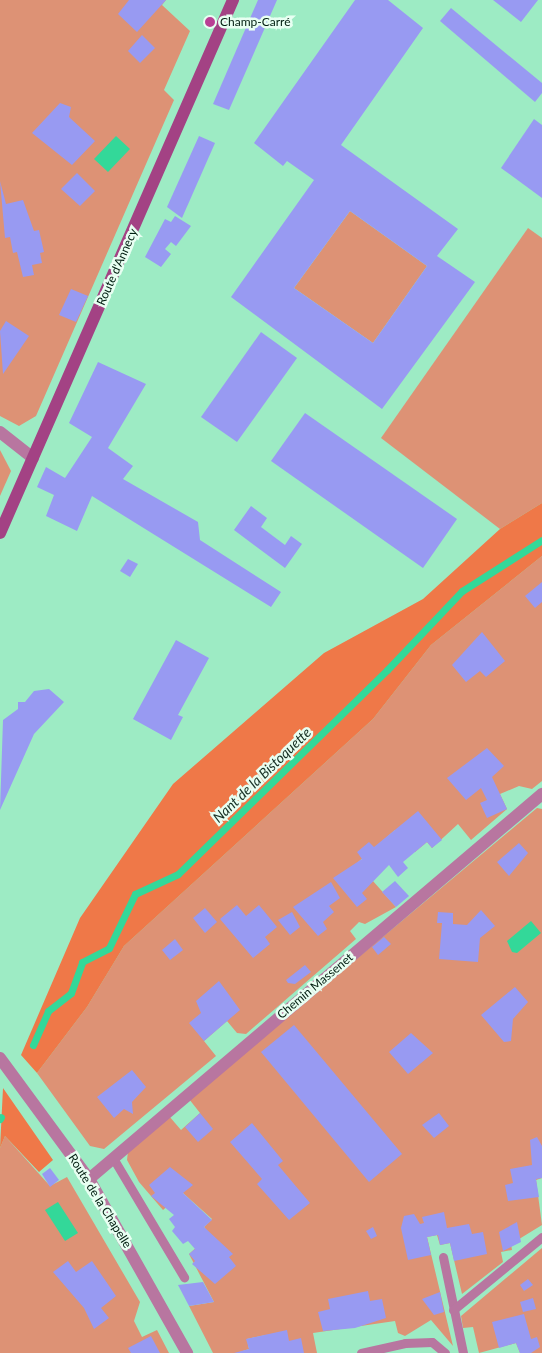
<!DOCTYPE html>
<html>
<head>
<meta charset="utf-8">
<style>
  body { margin:0 }
  #map { position:relative; width:542px; height:1353px; overflow:hidden; background:#9debc4; font-family:Lato,sans-serif }
  div>[style] { position:absolute }
  .green>* { inset:0; background:#dd9275 }
  .forest>* { inset:0; background:#ef7848 }
  .water>* { inset:0; background:#33d899 }
  .stream>* { height:7px; margin:-3.5px; padding:0 3.5px; transform-origin:3.5px; border-radius:3.5px; background:#33d899 }
  .building>* { inset:0; background:#989af2 }
  .service>* { height:9px; margin:-4.5px; padding:0 4.5px; transform-origin:4.5px; border-radius:4.5px; background:#b876a0 }
  .minor>* { height:12px; margin:-6px; padding:0 6px; transform-origin:6px; border-radius:6px; background:#b876a0 }
  .tertiary>* { height:12px; margin:-6px; padding:0 6px; transform-origin:6px; border-radius:6px; background:#b876a0 }
  .secondary>* { height:12px; margin:-6px; padding:0 6px; transform-origin:6px; border-radius:6px; background:#a34284 }
  .dots>* { width:14px; height:14px; translate:-50% -50%; box-sizing:border-box; border:2px solid #e8fff2; border-radius:50% }
  span { translate:-50% -50%; white-space:nowrap; text-align:center; line-height:1.15; -webkit-text-stroke:5px #e8fff2; paint-order:stroke }
  .poi-label { font-size:12px; color:#001d10 }
  .left { translate:0 -50%; text-align:left }
  .street-label { font-size:12px; color:#001d10 }
  .water-label { font-size:14px; color:#173024; font-style:italic }
</style>
</head>
<body>
<div id="map">
  <div class="green">
    <i style="clip-path:polygon(0 0,166px 0,162px 5px,190px 31px,164px 90px,174px 100px,36px 416px,19px 426px,0 416px)"></i>
    <i style="clip-path:polygon(350px 211px,427px 266px,373px 343px,294px 288px)"></i>
    <i style="clip-path:polygon(528px 228px,542px 238px,542px 503px,500px 529px,381px 438px)"></i>
    <i style="clip-path:polygon(0 450px,11px 471px,0 496px)"></i>
    <i style="clip-path:polygon(542px 556px,542px 781px,532px 789px,519px 786px,500px 794px,507px 809px,471px 840px,458px 824px,432px 848px,427px 842px,415px 852px,395px 830px,357px 863px,396px 907px,365px 924px,359px 922px,350px 931px,356px 939px,246px 1034px,237px 1033px,227px 1021px,204px 1041px,216px 1056px,104px 1149px,90px 1146px,37px 1073px,87px 1007px,124px 946px,373px 719px,431px 645px)"></i>
    <i style="clip-path:polygon(537px 808px,542px 809px,542px 1178px,536px 1180px,542px 1225px,511px 1244px,512px 1250px,501px 1252px,503px 1262px,462px 1294px,450px 1243px,440px 1245px,437px 1235px,427px 1237px,453px 1346px,431px 1320px,405px 1336px,398px 1333px,395px 1321px,313px 1333px,317px 1353px,270px 1353px,266px 1335px,247px 1339px,249px 1349px,237px 1353px,213px 1353px,189px 1306px,214px 1302px,189px 1254px,210px 1235px,204px 1227px,212px 1219px,183px 1193px,163px 1210px,139px 1182px,127px 1160px,128px 1151px,169px 1116px,181px 1130px,200px 1113px,189px 1099px)"></i>
    <i style="clip-path:polygon(5px 1136px,50px 1186px,67px 1177px,140px 1302px,134px 1321px,142px 1337px,157px 1330px,169px 1353px,0 1353px,0 1148px)"></i>
    <i style="clip-path:polygon(542px 1248px,542px 1353px,520px 1353px,516px 1343px,479px 1353px,473px 1327px,463px 1328px,461px 1316px)"></i>
  </div>
  <div class="forest">
    <i style="clip-path:polygon(542px 503px,542px 556px,431px 645px,373px 719px,124px 946px,87px 1007px,37px 1073px,21px 1055px,80px 918px,173px 784px,324px 653px,423px 599px,500px 529px)"></i>
    <i style="clip-path:polygon(3px 1088px,53px 1160px,39px 1172px,5px 1136px,0 1148px)"></i>
  </div>
  <div class="water">
    <i style="clip-path:polygon(116px 136px,130px 149px,108px 172px,94px 159px)"></i>
    <i style="clip-path:polygon(531px 921px,541px 933px,517px 953px,512px 952px,507px 941px)"></i>
    <i style="clip-path:polygon(58px 1202px,78px 1233px,65px 1241px,45px 1210px)"></i>
  </div>
  <div class="stream">
    <i style="left:33px;top:1045px;width:37px;rotate:-66deg"></i>
    <i style="left:48px;top:1011px;width:29px;rotate:-38deg"></i>
    <i style="left:71px;top:993px;width:33px;rotate:-70deg"></i>
    <i style="left:82px;top:962px;width:30px;rotate:-27deg"></i>
    <i style="left:109px;top:948px;width:60px;rotate:-64.3deg"></i>
    <i style="left:135px;top:894px;width:47px;rotate:-24.9deg"></i>
    <i style="left:178px;top:874px;width:292px;rotate:-44.3deg"></i>
    <i style="left:387px;top:670px;width:109px;rotate:-46.5deg"></i>
    <i style="left:462px;top:591px;width:95px;rotate:-32.5deg"></i>
    <i style="left:0;top:1119px;width:2px;rotate:-63deg"></i>
  </div>
  <div class="building">
    <i style="clip-path:polygon(129px 0,166px 0,137px 32px,118px 14px)"></i>
    <i style="clip-path:polygon(258px 0,277px 0,229px 110px,213px 104px)"></i>
    <i style="clip-path:polygon(evenodd,355px 0,388px 0,423px 28px,341px 145px,458px 229px,437px 256px,475px 282px,382px 409px,231px 297px,314px 180px,287px 161px,283px 166px,254px 143px,355px 0,350px 211px,427px 266px,373px 343px,294px 288px,350px 211px)"></i>
    <i style="clip-path:polygon(493px 0,538px 0,521px 22px)"></i>
    <i style="clip-path:polygon(451px 8px,542px 83px,542px 93px,535px 102px,440px 21px)"></i>
    <i style="clip-path:polygon(142px 35px,155px 48px,140px 63px,128px 51px)"></i>
    <i style="clip-path:polygon(60px 103px,71px 107px,69px 117px,95px 141px,72px 165px,32px 133px)"></i>
    <i style="clip-path:polygon(534px 119px,542px 125px,542px 198px,501px 168px)"></i>
    <i style="clip-path:polygon(199px 136px,215px 143px,182px 218px,167px 207px)"></i>
    <i style="clip-path:polygon(77px 173px,95px 191px,80px 206px,61px 189px)"></i>
    <i style="clip-path:polygon(0 181px,6px 204px,23px 200px,34px 231px,39px 230px,44px 252px,40px 253px,42px 263px,32px 265px,34px 275px,23px 277px,17px 252px,13px 253px,10px 237px,5px 238px)"></i>
    <i style="clip-path:polygon(175px 216px,191px 226px,176px 246px,171px 242px,165px 249px,171px 254px,161px 267px,145px 257px,165px 219px,171px 222px)"></i>
    <i style="clip-path:polygon(71px 289px,88px 296px,76px 322px,59px 315px)"></i>
    <i style="clip-path:polygon(6px 321px,29px 336px,3px 374px,0 331px)"></i>
    <i style="clip-path:polygon(261px 332px,297px 358px,237px 442px,201px 417px)"></i>
    <i style="clip-path:polygon(98px 362px,146px 384px,108px 448px,133px 466px,123px 479px,198px 522px,200px 540px,281px 592px,271px 607px,92px 496px,77px 531px,46px 516px,54px 495px,37px 487px,46px 467px,65px 478px,92px 437px,69px 423px)"></i>
    <i style="clip-path:polygon(305px 413px,457px 519px,423px 568px,271px 461px)"></i>
    <i style="clip-path:polygon(251px 506px,267px 518px,261px 527px,285px 545px,291px 536px,302px 544px,285px 568px,234px 530px)"></i>
    <i style="clip-path:polygon(128px 559px,138px 564px,130px 577px,120px 571px)"></i>
    <i style="clip-path:polygon(542px 582px,542px 602px,535px 608px,525px 596px)"></i>
    <i style="clip-path:polygon(482px 632px,505px 661px,486px 677px,480px 671px,466px 682px,452px 665px)"></i>
    <i style="clip-path:polygon(176px 640px,209px 658px,178px 715px,183px 717px,171px 740px,133px 719px)"></i>
    <i style="clip-path:polygon(49px 689px,64px 702px,34px 734px,0 810px,3px 720px,18px 709px,18px 702px,25px 702px,34px 691px)"></i>
    <i style="clip-path:polygon(487px 748px,504px 766px,492px 777px,507px 809px,487px 818px,480px 803px,487px 800px,481px 788px,466px 800px,447px 778px)"></i>
    <i style="clip-path:polygon(418px 811px,442px 840px,432px 848px,427px 842px,403px 862px,408px 868px,398px 877px,389px 865px,362px 893px,367px 899px,357px 907px,333px 878px,362px 859px,357px 852px,369px 842px,374px 847px)"></i>
    <i style="clip-path:polygon(519px 843px,528px 853px,509px 876px,497px 862px)"></i>
    <i style="clip-path:polygon(395px 881px,409px 896px,396px 907px,382px 892px)"></i>
    <i style="clip-path:polygon(331px 882px,340px 898px,329px 906px,334px 912px,323px 922px,327px 929px,318px 936px,293px 907px)"></i>
    <i style="clip-path:polygon(237px 905px,246px 916px,259px 905px,277px 927px,265px 937px,270px 944px,253px 958px,220px 919px)"></i>
    <i style="clip-path:polygon(205px 908px,217px 922px,205px 933px,193px 918px)"></i>
    <i style="clip-path:polygon(481px 910px,495px 926px,480px 938px,478px 962px,439px 959px,442px 923px,437px 923px,438px 912px,453px 913px,453px 924px,467px 925px)"></i>
    <i style="clip-path:polygon(292px 912px,300px 927px,290px 935px,278px 920px)"></i>
    <i style="clip-path:polygon(384px 937px,391px 944px,378px 955px,372px 947px)"></i>
    <i style="clip-path:polygon(175px 939px,183px 950px,170px 960px,162px 950px)"></i>
    <i style="clip-path:polygon(305px 965px,311px 972px,295px 984px,288px 983px,286px 980px)"></i>
    <i style="clip-path:polygon(219px 981px,240px 1010px,204px 1041px,189px 1023px,201px 1013px,196px 1001px)"></i>
    <i style="clip-path:polygon(515px 987px,528px 1002px,513px 1019px,511px 1041px,504px 1042px,481px 1015px)"></i>
    <i style="clip-path:polygon(294px 1025px,402px 1154px,369px 1182px,261px 1052px)"></i>
    <i style="clip-path:polygon(411px 1033px,433px 1053px,408px 1074px,389px 1052px)"></i>
    <i style="clip-path:polygon(132px 1070px,146px 1087px,132px 1102px,133px 1114px,124px 1109px,114px 1118px,97px 1097px)"></i>
    <i style="clip-path:polygon(200px 1113px,213px 1129px,198px 1142px,185px 1127px)"></i>
    <i style="clip-path:polygon(439px 1113px,449px 1126px,434px 1138px,422px 1125px)"></i>
    <i style="clip-path:polygon(252px 1123px,283px 1161px,278px 1165px,310px 1203px,289px 1220px,257px 1184px,262px 1179px,230px 1142px)"></i>
    <i style="clip-path:polygon(537px 1137px,542px 1146px,542px 1178px,536px 1179px,539px 1197px,508px 1201px,505px 1185px,513px 1183px,510px 1169px,532px 1165px,530px 1140px)"></i>
    <i style="clip-path:polygon(170px 1167px,193px 1185px,183px 1193px,212px 1220px,204px 1227px,233px 1254px,229px 1257px,236px 1266px,215px 1284px,192px 1264px,195px 1261px,189px 1254px,195px 1249px,188px 1241px,183px 1244px,172px 1231px,175px 1227px,169px 1219px,174px 1215px,151px 1196px,155px 1193px,149px 1185px)"></i>
    <i style="clip-path:polygon(50px 1168px,59px 1180px,50px 1187px,42px 1174px)"></i>
    <i style="clip-path:polygon(444px 1212px,447px 1228px,469px 1224px,472px 1234px,483px 1232px,487px 1254px,454px 1261px,450px 1243px,440px 1245px,438px 1235px,427px 1237px,431px 1255px,408px 1260px,401px 1228px,404px 1216px,414px 1214px,420px 1224px,424px 1223px,422px 1217px)"></i>
    <i style="clip-path:polygon(517px 1222px,521px 1242px,503px 1251px,499px 1232px)"></i>
    <i style="clip-path:polygon(373px 1227px,377px 1236px,371px 1239px,366px 1231px)"></i>
    <i style="clip-path:polygon(68px 1261px,76px 1272px,92px 1261px,116px 1296px,101px 1308px,109px 1318px,94px 1329px,84px 1308px,53px 1272px)"></i>
    <i style="clip-path:polygon(528px 1279px,533px 1285px,524px 1291px,520px 1285px)"></i>
    <i style="clip-path:polygon(203px 1282px,214px 1302px,189px 1306px,178px 1285px)"></i>
    <i style="clip-path:polygon(368px 1291px,370px 1301px,382px 1299px,386px 1318px,355px 1328px,323px 1331px,318px 1312px,330px 1309px,328px 1299px)"></i>
    <i style="clip-path:polygon(440px 1292px,444px 1312px,434px 1315px,422px 1299px)"></i>
    <i style="clip-path:polygon(533px 1298px,536px 1309px,523px 1312px,520px 1302px)"></i>
    <i style="clip-path:polygon(524px 1314px,531px 1339px,537px 1337px,540px 1347px,531px 1353px,520px 1353px,516px 1343px,499px 1348px,492px 1322px)"></i>
    <i style="clip-path:polygon(287px 1330px,289px 1341px,301px 1338px,304px 1353px,234px 1353px,249px 1349px,246px 1339px)"></i>
    <i style="clip-path:polygon(151px 1336px,160px 1353px,131px 1353px,128px 1348px)"></i>
  </div>
  <div class="service">
    <i style="left:113px;top:1158px;width:139px;rotate:59.2deg"></i>
    <i style="left:443px;top:1257px;width:98px;rotate:78.2deg"></i>
    <i style="left:453px;top:1310px;width:115px;rotate:-39.4deg"></i>
    <i style="left:361px;top:1353px;width:45px;rotate:-12.8deg"></i>
    <i style="left:405px;top:1343px;width:27px;rotate:-2deg"></i>
    <i style="left:432px;top:1342px;width:17px;rotate:40deg"></i>
  </div>
  <div class="minor">
    <i style="left:0;top:432px;width:42px;rotate:38.2deg"></i>
    <i style="left:89px;top:1179px;width:595px;rotate:-40.36deg"></i>
  </div>
  <div class="tertiary">
    <i style="left:0;top:1058px;width:150px;rotate:53.7deg"></i>
    <i style="left:89px;top:1179px;width:200px;rotate:60.6deg"></i>
  </div>
  <div class="secondary">
    <i style="left:0;top:533px;width:582px;rotate:-66.39deg"></i>
  </div>
  <div class="dots">
    <i style="left:210px;top:22px;background:#b94094"></i>
  </div>
  <div class="poi-label">
    <span class="left" style="left:220px;top:22px">Champ-Carré</span>
  </div>
  <div class="street-label">
    <span style="left:117px;top:267px;rotate:-66deg">Route d'Annecy</span>
    <span style="left:315px;top:986px;rotate:-40deg">Chemin Massenet</span>
    <span style="left:100px;top:1201px;rotate:58deg">Route de la Chapelle</span>
  </div>
  <div class="water-label">
    <span style="left:262px;top:775px;rotate:-44deg">Nant de la Bistoquette</span>
  </div>
</div>
</body>
</html>
